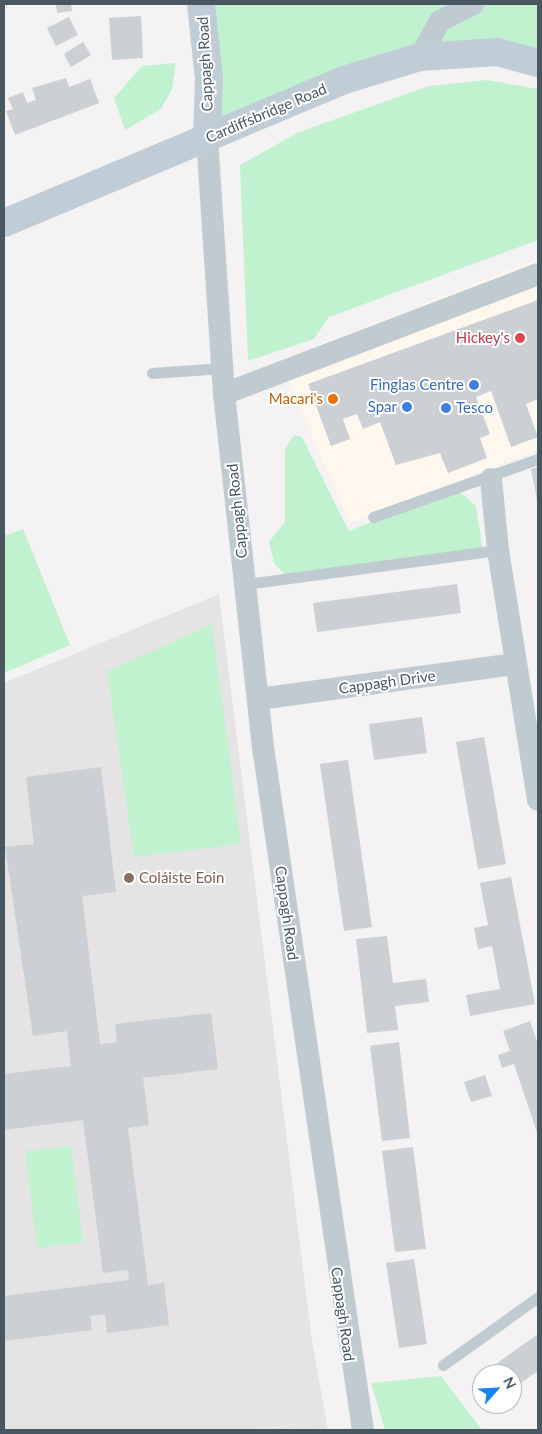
<!DOCTYPE html>
<html>
<head>
<meta charset="utf-8">
<style>
  body { margin:0 }
  #map { position:relative; width:542px; height:1434px; overflow:hidden; background:#f4f2f2; font-family:Lato,sans-serif }
  div>[style] { position:absolute }
  .commercial>* { inset:0; background:#fdf7ed }
  .education>* { inset:0; background:#e5e3e4 }
  .green>* { inset:0; background:#c1f2d0 }
  .building>* { inset:0; background:#ccd0d4 }
  .lane>* { height:11px; margin:-5.5px; padding:0 5.5px; transform-origin:5.5px; border-radius:5.5px; background:#c0cbd1 }
  .street>* { height:22px; margin:-11px; padding:0 11px; transform-origin:11px; border-radius:11px; background:#c0cbd1 }
  .secondary>* { height:28px; margin:-14px; padding:0 14px; transform-origin:14px; border-radius:14px; background:#c0ccd6 }
  .dots>* { width:14px; height:14px; translate:-50% -50%; box-sizing:border-box; border:2px solid #fff; border-radius:50% }
  span { translate:-50% -50%; white-space:nowrap; text-align:center; line-height:1.15; -webkit-text-stroke:4px #fff; paint-order:stroke }
  .street-label { font-size:15px; color:#495760 }
  .health-label { font-size:15px; color:#be3a42 }
  .right { translate:-100% -50%; text-align:right }
  .shop-label { font-size:15px; color:#366cbe }
  .left { translate:0 -50%; text-align:left }
  .food-label { font-size:15px; color:#c56008 }
  .education-label { font-size:15px; color:#785e54 }
  .frame { position:absolute; inset:0; border:5px solid #495760; pointer-events:none }
  .north { position:absolute; left:472px; top:1364px; width:50px; height:50px; box-sizing:border-box; background:#fff; border:1px solid #b6bcbf; border-radius:50%; rotate:64deg; font-size:14px; font-weight:700; line-height:20px; text-align:center; color:#495760 }
  .north::after { content:''; display:block; margin:auto; width:18px; height:22px; background:#1584ec; clip-path:polygon(50% 0,100% 100%,50% 72%,0 100%) }
</style>
</head>
<body>
<div id="map">
  <div class="commercial">
    <i style="clip-path:polygon(538px 259px,538px 450px,350px 523px,279px 361px)"></i>
  </div>
  <div class="education">
    <i style="clip-path:polygon(219px 594px,312px 1341px,328px 1430px,252px 1430px,308px 1424px,244px 1430px,4px 1430px,4px 683px)"></i>
  </div>
  <div class="green">
    <i style="clip-path:polygon(203px 4px,538px 4px,538px 62px,419px 57px,207px 135px)"></i>
    <i style="clip-path:polygon(176px 63px,172px 89px,161px 109px,125px 130px,114px 98px,142px 66px)"></i>
    <i style="clip-path:polygon(487px 80px,538px 89px,538px 240px,329px 317px,314px 339px,248px 361px,240px 165px,299px 132px,429px 86px)"></i>
    <i style="clip-path:polygon(294px 435px,302px 437px,349px 531px,454px 487px,476px 506px,483px 552px,288px 578px,274px 563px,269px 542px,285px 522px,285px 449px)"></i>
    <i style="clip-path:polygon(23px 529px,70px 645px,4px 673px,4px 536px)"></i>
    <i style="clip-path:polygon(212px 624px,241px 844px,134px 857px,107px 671px)"></i>
    <i style="clip-path:polygon(71px 1146px,83px 1242px,37px 1248px,25px 1151px)"></i>
    <i style="clip-path:polygon(441px 1376px,482px 1430px,385px 1430px,371px 1383px)"></i>
  </div>
  <div class="building">
    <i style="clip-path:polygon(56px 4px,71px 4px,72px 11px,57px 13px)"></i>
    <i style="clip-path:polygon(141px 16px,143px 58px,112px 60px,109px 18px)"></i>
    <i style="clip-path:polygon(69px 17px,78px 35px,56px 46px,47px 28px)"></i>
    <i style="clip-path:polygon(83px 42px,91px 55px,71px 67px,64px 54px)"></i>
    <i style="clip-path:polygon(66px 78px,69px 87px,90px 79px,99px 103px,15px 135px,6px 111px,13px 109px,8px 98px,23px 92px,27px 103px,36px 100px,32px 88px)"></i>
    <i style="clip-path:polygon(538px 300px,538px 399px,526px 404px,538px 437px,511px 447px,491px 391px,476px 397px,490px 434px,480px 438px,487px 458px,448px 473px,440px 453px,396px 465px,380px 422px,363px 429px,357px 414px,343px 419px,350px 439px,331px 446px,308px 384px)"></i>
    <i style="clip-path:polygon(538px 467px,538px 500px,537px 500px,531px 469px)"></i>
    <i style="clip-path:polygon(457px 584px,461px 613px,317px 632px,313px 603px)"></i>
    <i style="clip-path:polygon(422px 717px,427px 753px,374px 760px,369px 724px)"></i>
    <i style="clip-path:polygon(484px 737px,506px 864px,478px 869px,456px 742px)"></i>
    <i style="clip-path:polygon(348px 760px,372px 927px,344px 931px,320px 764px)"></i>
    <i style="clip-path:polygon(101px 767px,116px 892px,82px 896px,100px 1044px,117px 1042px,115px 1024px,211px 1013px,218px 1069px,143px 1078px,149px 1125px,128px 1128px,148px 1285px,164px 1283px,169px 1325px,107px 1333px,105px 1314px,90px 1316px,92px 1330px,4px 1341px,4px 1296px,129px 1280px,128px 1270px,103px 1273px,83px 1120px,4px 1130px,4px 1074px,71px 1066px,67px 1031px,33px 1036px,5px 847px,34px 844px,26px 777px)"></i>
    <i style="clip-path:polygon(511px 877px,535px 1004px,470px 1016px,466px 995px,500px 989px,492px 946px,478px 949px,474px 928px,488px 925px,480px 883px)"></i>
    <i style="clip-path:polygon(387px 936px,393px 983px,426px 979px,429px 1002px,395px 1006px,398px 1030px,367px 1033px,356px 939px)"></i>
    <i style="clip-path:polygon(530px 1021px,538px 1044px,538px 1135px,514px 1064px,502px 1068px,498px 1055px,510px 1051px,503px 1031px)"></i>
    <i style="clip-path:polygon(399px 1042px,410px 1138px,382px 1141px,370px 1046px)"></i>
    <i style="clip-path:polygon(485px 1075px,492px 1096px,471px 1102px,464px 1082px)"></i>
    <i style="clip-path:polygon(413px 1147px,426px 1249px,395px 1252px,382px 1151px)"></i>
    <i style="clip-path:polygon(414px 1259px,427px 1344px,399px 1348px,386px 1263px)"></i>
    <i style="clip-path:polygon(538px 1334px,538px 1371px,512px 1389px,512px 1374px,488px 1374px,486px 1371px)"></i>
  </div>
  <div class="lane">
    <i style="left:152px;top:373px;width:71px;rotate:-4deg"></i>
    <i style="left:373px;top:517px;width:175px;rotate:-19.4deg"></i>
    <i style="left:246px;top:584px;width:254px;rotate:-7.7deg"></i>
    <i style="left:443px;top:1365px;width:117px;rotate:-35.6deg"></i>
  </div>
  <div class="street">
    <i style="left:420px;top:57px;width:41px;rotate:-60.9deg"></i>
    <i style="left:440px;top:21px;width:37px;rotate:-27deg"></i>
    <i style="left:207px;top:138px;width:257px;rotate:86.2deg"></i>
    <i style="left:224px;top:394px;width:362px;rotate:83.7deg"></i>
    <i style="left:264px;top:754px;width:683px;rotate:81.67deg"></i>
    <i style="left:224px;top:394px;width:336px;rotate:-20.9deg"></i>
    <i style="left:491px;top:479px;width:71px;rotate:84.4deg"></i>
    <i style="left:498px;top:550px;width:253px;rotate:80.9deg"></i>
    <i style="left:259px;top:699px;width:259px;rotate:-7.8deg"></i>
  </div>
  <div class="secondary">
    <i style="left:201px;top:4px;width:75px;rotate:83.9deg"></i>
    <i style="left:209px;top:79px;width:59px;rotate:91.9deg"></i>
    <i style="left:4px;top:223px;width:369px;rotate:-22.8deg"></i>
    <i style="left:344px;top:80px;width:79px;rotate:-16.8deg"></i>
    <i style="left:420px;top:57px;width:77px;rotate:-3.7deg"></i>
    <i style="left:497px;top:52px;width:42px;rotate:15deg"></i>
  </div>
  <div class="dots">
    <i style="left:520px;top:338px;background:#e0444e"></i>
    <i style="left:474px;top:385px;background:#3f7fe0"></i>
    <i style="left:333px;top:399px;background:#e8710a"></i>
    <i style="left:407px;top:407px;background:#3f7fe0"></i>
    <i style="left:446px;top:408px;background:#3f7fe0"></i>
    <i style="left:129px;top:878px;background:#8d6e63"></i>
  </div>
  <div class="street-label">
    <span style="left:205px;top:64px;rotate:-93deg">Cappagh Road</span>
    <span style="left:266px;top:113px;rotate:-23deg">Cardiffsbridge Road</span>
    <span style="left:237px;top:511px;rotate:-96deg">Cappagh Road</span>
    <span style="left:387px;top:682px;rotate:-8deg">Cappagh Drive</span>
    <span style="left:287px;top:913px;rotate:82deg">Cappagh Road</span>
    <span style="left:343px;top:1314px;rotate:82deg">Cappagh Road</span>
  </div>
  <div class="health-label">
    <span class="right" style="left:510px;top:338px">Hickey's</span>
  </div>
  <div class="shop-label">
    <span class="right" style="left:464px;top:385px">Finglas Centre</span>
    <span class="right" style="left:397px;top:407px">Spar</span>
    <span class="left" style="left:456px;top:408px">Tesco</span>
  </div>
  <div class="food-label">
    <span class="right" style="left:323px;top:399px">Macari's</span>
  </div>
  <div class="education-label">
    <span class="left" style="left:139px;top:878px">Coláiste Eoin</span>
  </div>
  <div class="frame"></div>
  <div class="north">N</div>
</div>
</body>
</html>
